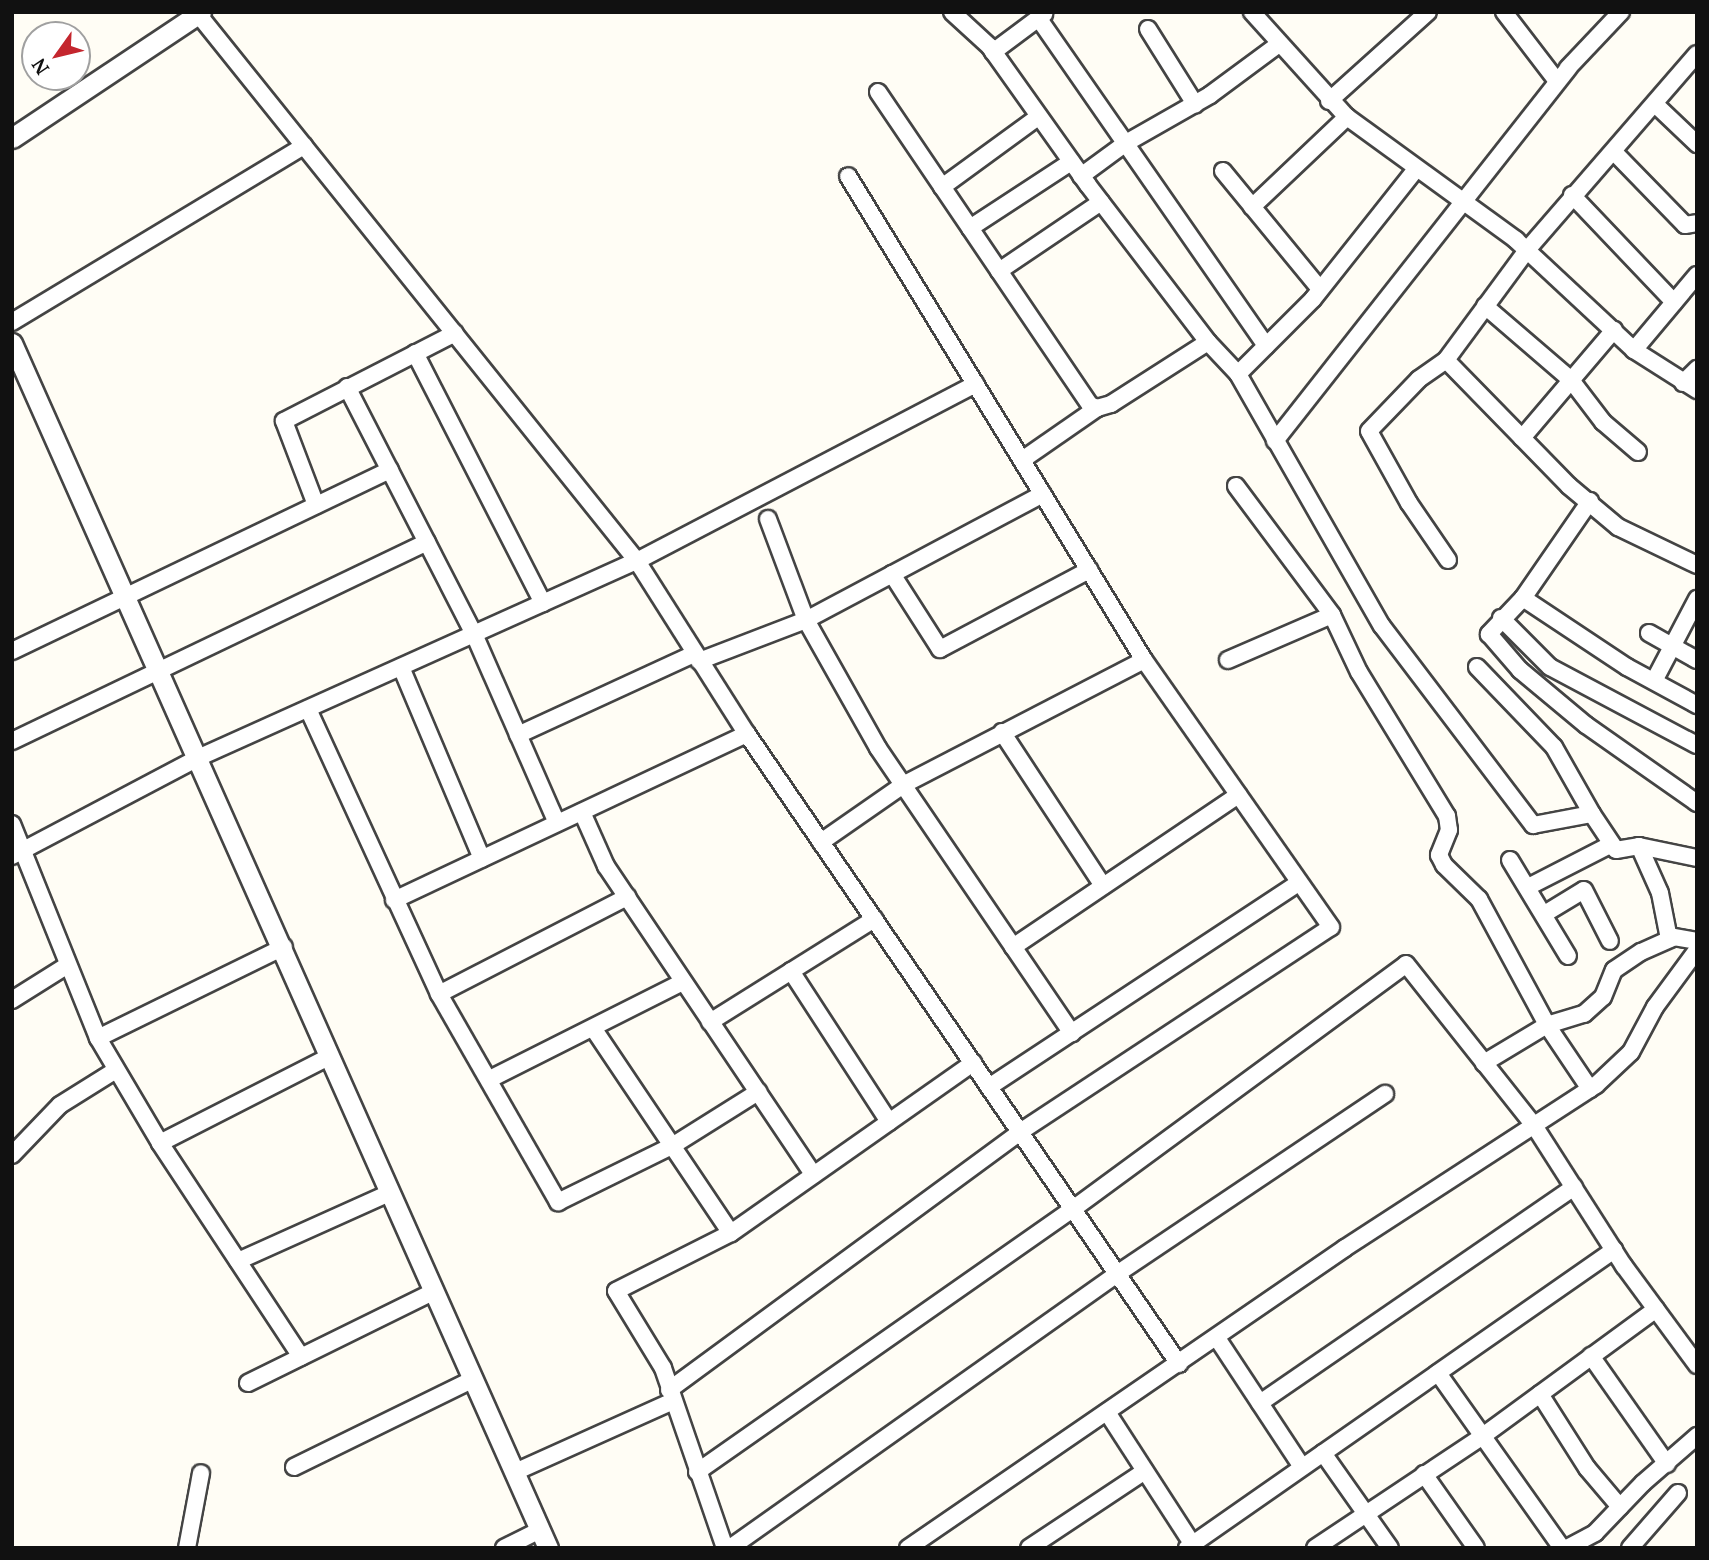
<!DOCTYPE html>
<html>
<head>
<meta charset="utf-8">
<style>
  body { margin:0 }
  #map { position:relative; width:1709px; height:1560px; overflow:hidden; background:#fffdf5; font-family:"PT Serif",serif }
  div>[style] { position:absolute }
  .roads { filter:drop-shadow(2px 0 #444) drop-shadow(-2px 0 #444) drop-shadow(0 2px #444) drop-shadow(0 -2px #444) }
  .minor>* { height:16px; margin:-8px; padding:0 8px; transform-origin:8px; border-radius:8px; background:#fff }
  .tertiary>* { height:19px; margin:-9.5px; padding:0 9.5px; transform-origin:9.5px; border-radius:9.5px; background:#fff }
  span { translate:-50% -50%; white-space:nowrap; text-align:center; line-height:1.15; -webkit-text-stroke:7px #fff; paint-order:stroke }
  .frame { position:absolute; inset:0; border:14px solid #111; pointer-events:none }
  .north { position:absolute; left:21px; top:21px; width:70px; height:70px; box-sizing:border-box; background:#fff; border:2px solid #a0a0a0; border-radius:50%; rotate:236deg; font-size:19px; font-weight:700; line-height:28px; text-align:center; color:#111 }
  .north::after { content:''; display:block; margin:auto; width:24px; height:32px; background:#c4262e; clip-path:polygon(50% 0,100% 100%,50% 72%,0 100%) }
</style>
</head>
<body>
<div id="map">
  <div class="roads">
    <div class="minor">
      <i style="left:952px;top:12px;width:52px;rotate:42.6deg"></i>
      <i style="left:990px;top:47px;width:169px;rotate:54.6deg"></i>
      <i style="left:1088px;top:185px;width:198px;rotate:52.6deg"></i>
      <i style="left:1208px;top:342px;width:44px;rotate:46.8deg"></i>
      <i style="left:1238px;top:374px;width:290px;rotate:60.3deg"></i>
      <i style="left:1382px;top:626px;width:250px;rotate:52.8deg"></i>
      <i style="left:1533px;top:825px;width:60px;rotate:-10.6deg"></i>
      <i style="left:1592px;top:814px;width:43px;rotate:56.3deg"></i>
      <i style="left:1616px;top:850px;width:23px;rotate:-10deg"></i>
      <i style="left:1639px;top:846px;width:59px;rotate:11.7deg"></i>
      <i style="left:1252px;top:12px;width:142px;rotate:47.9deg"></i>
      <i style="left:1347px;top:117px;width:209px;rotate:36deg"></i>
      <i style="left:1516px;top:240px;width:161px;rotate:43deg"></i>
      <i style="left:1634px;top:350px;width:75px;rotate:32.4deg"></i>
      <i style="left:1504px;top:12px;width:87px;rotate:52.5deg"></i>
      <i style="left:198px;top:14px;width:701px;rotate:51.25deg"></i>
      <i style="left:637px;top:561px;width:205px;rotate:57.6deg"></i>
      <i style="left:747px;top:734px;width:764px;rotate:55.56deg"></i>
      <i style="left:1039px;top:19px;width:398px;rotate:55.2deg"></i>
      <i style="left:1148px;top:29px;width:89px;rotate:57.9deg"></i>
      <i style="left:993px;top:52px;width:64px;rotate:-36.7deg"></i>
      <i style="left:878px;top:92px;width:378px;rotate:55.9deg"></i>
      <i style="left:1090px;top:405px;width:8px;rotate:23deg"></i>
      <i style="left:1097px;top:408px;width:15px;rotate:-16deg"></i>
      <i style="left:1111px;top:404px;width:115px;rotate:-32.6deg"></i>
      <i style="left:1329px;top:101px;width:133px;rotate:-42deg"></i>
      <i style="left:1656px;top:105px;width:57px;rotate:43.6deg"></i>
      <i style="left:1615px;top:153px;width:100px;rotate:45.8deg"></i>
      <i style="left:1685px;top:225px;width:12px;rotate:-9deg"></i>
      <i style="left:1223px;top:171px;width:153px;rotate:50.6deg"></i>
      <i style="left:1081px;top:176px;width:56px;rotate:-36.3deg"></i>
      <i style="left:1126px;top:143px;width:97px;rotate:-29.7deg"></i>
      <i style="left:1210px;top:95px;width:86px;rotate:-36.5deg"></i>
      <i style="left:942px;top:187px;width:119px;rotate:-36.1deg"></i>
      <i style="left:1572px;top:195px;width:148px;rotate:46.4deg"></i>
      <i style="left:1252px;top:207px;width:131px;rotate:-43.5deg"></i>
      <i style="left:970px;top:228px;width:121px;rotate:-33.2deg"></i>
      <i style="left:999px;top:271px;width:123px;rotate:-34.1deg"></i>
      <i style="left:1485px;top:306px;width:113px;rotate:40.7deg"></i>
      <i style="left:1571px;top:380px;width:53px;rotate:52.7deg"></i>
      <i style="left:1603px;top:422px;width:46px;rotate:40.6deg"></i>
      <i style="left:12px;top:322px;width:341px;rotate:-31.1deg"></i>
      <i style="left:1634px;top:350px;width:98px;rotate:-50deg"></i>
      <i style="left:415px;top:353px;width:281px;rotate:62.9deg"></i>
      <i style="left:1446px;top:360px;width:176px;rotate:45.7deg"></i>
      <i style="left:1569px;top:486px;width:64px;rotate:39.9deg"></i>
      <i style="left:1618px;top:527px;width:88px;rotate:25.7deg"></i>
      <i style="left:1238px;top:374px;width:106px;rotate:-45deg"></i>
      <i style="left:1313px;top:299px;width:166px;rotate:-51.6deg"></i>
      <i style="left:1683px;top:383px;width:20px;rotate:-45deg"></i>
      <i style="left:347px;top:387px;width:278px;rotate:62.8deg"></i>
      <i style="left:474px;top:634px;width:206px;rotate:66.3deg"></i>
      <i style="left:1522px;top:438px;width:142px;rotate:-49.6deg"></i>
      <i style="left:1275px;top:441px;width:474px;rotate:-51.8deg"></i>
      <i style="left:1568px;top:68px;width:77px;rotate:-46.6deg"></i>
      <i style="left:1022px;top:460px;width:91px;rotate:-34.7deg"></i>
      <i style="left:1236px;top:486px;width:161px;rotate:53.3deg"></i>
      <i style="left:1332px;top:615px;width:63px;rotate:64.7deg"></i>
      <i style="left:1359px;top:672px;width:169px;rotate:58.6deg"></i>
      <i style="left:1447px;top:816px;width:14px;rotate:82deg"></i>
      <i style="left:1449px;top:830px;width:27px;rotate:112deg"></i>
      <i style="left:1439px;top:855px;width:11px;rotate:63deg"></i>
      <i style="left:1444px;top:865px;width:49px;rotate:44.2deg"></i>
      <i style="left:1479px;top:899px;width:143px;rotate:61.6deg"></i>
      <i style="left:1547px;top:1025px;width:74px;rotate:148.9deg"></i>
      <i style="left:1590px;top:501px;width:118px;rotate:124.6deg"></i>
      <i style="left:1523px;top:598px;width:50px;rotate:133.4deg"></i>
      <i style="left:1489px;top:634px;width:48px;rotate:49.3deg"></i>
      <i style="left:1520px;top:670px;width:86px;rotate:39.8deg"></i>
      <i style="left:1586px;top:725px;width:136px;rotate:35.1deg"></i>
      <i style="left:316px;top:505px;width:90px;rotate:-110.9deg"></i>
      <i style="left:284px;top:421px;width:192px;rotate:-27.2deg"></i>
      <i style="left:768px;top:519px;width:108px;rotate:69.4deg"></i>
      <i style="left:806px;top:620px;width:147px;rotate:60.6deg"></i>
      <i style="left:878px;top:748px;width:345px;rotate:55.8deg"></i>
      <i style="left:1448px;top:560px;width:69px;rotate:-124.4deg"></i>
      <i style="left:1409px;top:503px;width:82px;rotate:-119.1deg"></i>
      <i style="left:1369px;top:431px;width:72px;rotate:-46.1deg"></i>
      <i style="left:1419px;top:379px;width:33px;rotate:-35deg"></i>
      <i style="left:1446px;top:360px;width:137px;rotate:-53.6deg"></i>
      <i style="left:1527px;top:250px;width:259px;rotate:-49.1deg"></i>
      <i style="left:892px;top:574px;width:89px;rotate:57.4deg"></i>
      <i style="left:940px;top:649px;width:169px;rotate:-27.9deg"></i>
      <i style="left:1523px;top:598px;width:125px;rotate:33.6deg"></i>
      <i style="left:1627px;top:667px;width:80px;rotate:28.5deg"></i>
      <i style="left:1501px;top:618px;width:69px;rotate:45deg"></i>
      <i style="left:1550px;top:667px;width:166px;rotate:28deg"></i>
      <i style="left:1649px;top:633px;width:55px;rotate:29.4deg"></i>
      <i style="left:12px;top:651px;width:419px;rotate:-25.6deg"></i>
      <i style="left:1228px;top:660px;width:113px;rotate:-23.4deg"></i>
      <i style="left:699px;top:661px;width:115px;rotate:-21deg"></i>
      <i style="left:806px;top:620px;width:268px;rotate:-28deg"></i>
      <i style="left:401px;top:667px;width:208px;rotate:67.1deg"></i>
      <i style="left:1477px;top:667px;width:111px;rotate:46.1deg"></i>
      <i style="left:1554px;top:747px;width:77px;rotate:60.4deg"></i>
      <i style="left:1654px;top:681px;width:93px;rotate:-62.3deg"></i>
      <i style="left:308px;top:709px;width:314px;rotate:65.3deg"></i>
      <i style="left:439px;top:994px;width:240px;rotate:60.2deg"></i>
      <i style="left:558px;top:1202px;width:127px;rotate:-26.2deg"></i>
      <i style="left:672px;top:1146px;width:102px;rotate:-32.1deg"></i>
      <i style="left:1002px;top:732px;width:184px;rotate:56.7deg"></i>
      <i style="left:518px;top:735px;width:194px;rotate:-24.7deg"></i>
      <i style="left:12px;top:741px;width:460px;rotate:-25.6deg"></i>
      <i style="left:582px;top:812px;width:59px;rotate:66deg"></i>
      <i style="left:606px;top:866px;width:372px;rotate:56.1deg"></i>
      <i style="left:12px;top:824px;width:231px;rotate:68.1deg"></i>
      <i style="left:98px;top:1038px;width:122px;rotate:59.4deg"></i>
      <i style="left:160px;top:1143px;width:256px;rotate:56.6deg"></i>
      <i style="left:821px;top:842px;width:100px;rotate:-34.8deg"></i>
      <i style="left:903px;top:785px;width:271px;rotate:-27.4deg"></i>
      <i style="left:1639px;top:846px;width:51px;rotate:65.9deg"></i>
      <i style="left:1660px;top:893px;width:47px;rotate:78.9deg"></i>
      <i style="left:12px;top:856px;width:212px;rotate:-27.8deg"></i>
      <i style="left:200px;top:757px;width:479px;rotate:-24.2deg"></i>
      <i style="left:637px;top:561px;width:382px;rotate:-27.6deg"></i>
      <i style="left:1510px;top:860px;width:112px;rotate:58.9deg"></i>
      <i style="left:1528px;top:887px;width:94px;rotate:-27.1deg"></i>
      <i style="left:394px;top:900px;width:390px;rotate:-25.2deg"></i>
      <i style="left:1546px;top:913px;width:44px;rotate:-31.2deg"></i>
      <i style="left:1584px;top:890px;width:57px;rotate:63deg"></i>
      <i style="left:1013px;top:947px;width:272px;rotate:-34deg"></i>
      <i style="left:791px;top:971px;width:180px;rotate:57deg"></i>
      <i style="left:439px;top:994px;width:212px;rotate:-27.3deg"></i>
      <i style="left:12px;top:1000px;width:64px;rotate:-32.2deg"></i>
      <i style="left:710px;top:1022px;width:194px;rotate:-32.1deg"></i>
      <i style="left:593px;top:1028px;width:247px;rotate:56.1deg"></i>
      <i style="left:98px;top:1038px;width:207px;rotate:-26.1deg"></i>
      <i style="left:490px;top:1079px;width:216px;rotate:-26.7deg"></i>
      <i style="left:989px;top:1087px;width:369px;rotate:-33.4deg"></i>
      <i style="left:1590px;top:1089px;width:77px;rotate:-123.9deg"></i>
      <i style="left:1547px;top:1025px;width:39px;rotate:-17deg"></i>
      <i style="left:1584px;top:1014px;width:25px;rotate:-42deg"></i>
      <i style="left:1603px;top:997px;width:29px;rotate:-68deg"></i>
      <i style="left:1614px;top:970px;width:32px;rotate:-34deg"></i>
      <i style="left:1641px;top:952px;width:36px;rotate:-24deg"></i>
      <i style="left:1674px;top:937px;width:23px;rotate:10deg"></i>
      <i style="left:160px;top:1143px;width:190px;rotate:-27deg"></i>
      <i style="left:12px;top:1155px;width:69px;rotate:-46.2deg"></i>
      <i style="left:60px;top:1105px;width:66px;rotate:-32deg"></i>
      <i style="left:238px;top:1261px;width:166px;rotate:-24.2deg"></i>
      <i style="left:1217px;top:1338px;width:154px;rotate:56.6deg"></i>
      <i style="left:1591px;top:1356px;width:132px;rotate:54.9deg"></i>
      <i style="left:1438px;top:1373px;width:214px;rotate:54.7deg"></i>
      <i style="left:248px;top:1383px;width:208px;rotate:-26.2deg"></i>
      <i style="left:669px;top:1390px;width:436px;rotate:-36.3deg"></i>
      <i style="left:1020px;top:1132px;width:372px;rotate:-33.4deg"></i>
      <i style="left:1331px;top:927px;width:326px;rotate:-125deg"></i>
      <i style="left:1144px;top:660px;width:567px;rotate:-121.45deg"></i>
      <i style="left:1540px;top:1394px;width:88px;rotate:57.6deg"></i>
      <i style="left:1587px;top:1468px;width:51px;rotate:49.8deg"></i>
      <i style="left:1260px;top:1403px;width:381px;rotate:-34.5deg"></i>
      <i style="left:1107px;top:1412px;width:162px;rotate:57.1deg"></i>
      <i style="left:1323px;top:1453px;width:116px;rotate:54.8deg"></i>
      <i style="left:294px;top:1467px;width:200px;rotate:-26.1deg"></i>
      <i style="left:515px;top:1472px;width:173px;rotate:-24.2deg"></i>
      <i style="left:697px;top:1472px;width:459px;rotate:-35deg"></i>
      <i style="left:1073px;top:1209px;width:413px;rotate:-36.3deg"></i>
      <i style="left:1406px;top:964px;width:208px;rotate:51.6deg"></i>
      <i style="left:1535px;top:1127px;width:165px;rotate:57.4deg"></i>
      <i style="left:1624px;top:1266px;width:123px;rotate:53.6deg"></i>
      <i style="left:1424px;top:1474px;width:90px;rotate:54.9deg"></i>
      <i style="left:187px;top:1548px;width:76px;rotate:-79.4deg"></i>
      <i style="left:504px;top:1548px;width:40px;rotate:-26.6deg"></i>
      <i style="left:725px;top:1548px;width:190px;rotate:-109deg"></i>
      <i style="left:663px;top:1368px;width:90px;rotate:-121.4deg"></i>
      <i style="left:616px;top:1291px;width:129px;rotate:-26.8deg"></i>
      <i style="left:731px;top:1233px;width:296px;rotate:-35.1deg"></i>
      <i style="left:730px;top:1548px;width:474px;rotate:-35.3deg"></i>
      <i style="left:1117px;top:1274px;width:323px;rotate:-33.9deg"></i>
      <i style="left:908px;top:1548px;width:530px;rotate:-34.47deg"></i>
      <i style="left:1345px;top:1248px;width:299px;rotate:-33deg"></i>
      <i style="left:1596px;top:1085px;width:48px;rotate:-43.3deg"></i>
      <i style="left:1631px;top:1052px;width:51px;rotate:-61.9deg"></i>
      <i style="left:1655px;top:1007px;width:71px;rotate:-53.6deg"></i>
      <i style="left:1029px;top:1548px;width:139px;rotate:-33.6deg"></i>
      <i style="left:1187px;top:1548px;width:521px;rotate:-34.91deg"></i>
      <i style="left:1315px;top:1548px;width:198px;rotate:-33.7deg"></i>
      <i style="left:1480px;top:1438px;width:218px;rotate:-36.2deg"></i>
      <i style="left:1567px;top:1548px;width:32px;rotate:-28deg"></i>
      <i style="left:1595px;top:1533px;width:69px;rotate:-46.2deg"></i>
      <i style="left:1643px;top:1483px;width:72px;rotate:-41deg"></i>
      <i style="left:1630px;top:1548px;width:73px;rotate:-48.9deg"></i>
    </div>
    <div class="tertiary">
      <i style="left:12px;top:138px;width:227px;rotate:-33.7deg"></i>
      <i style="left:12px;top:343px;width:1319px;rotate:66.02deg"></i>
    </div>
  </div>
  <div class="frame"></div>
  <div class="north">N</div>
</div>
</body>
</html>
